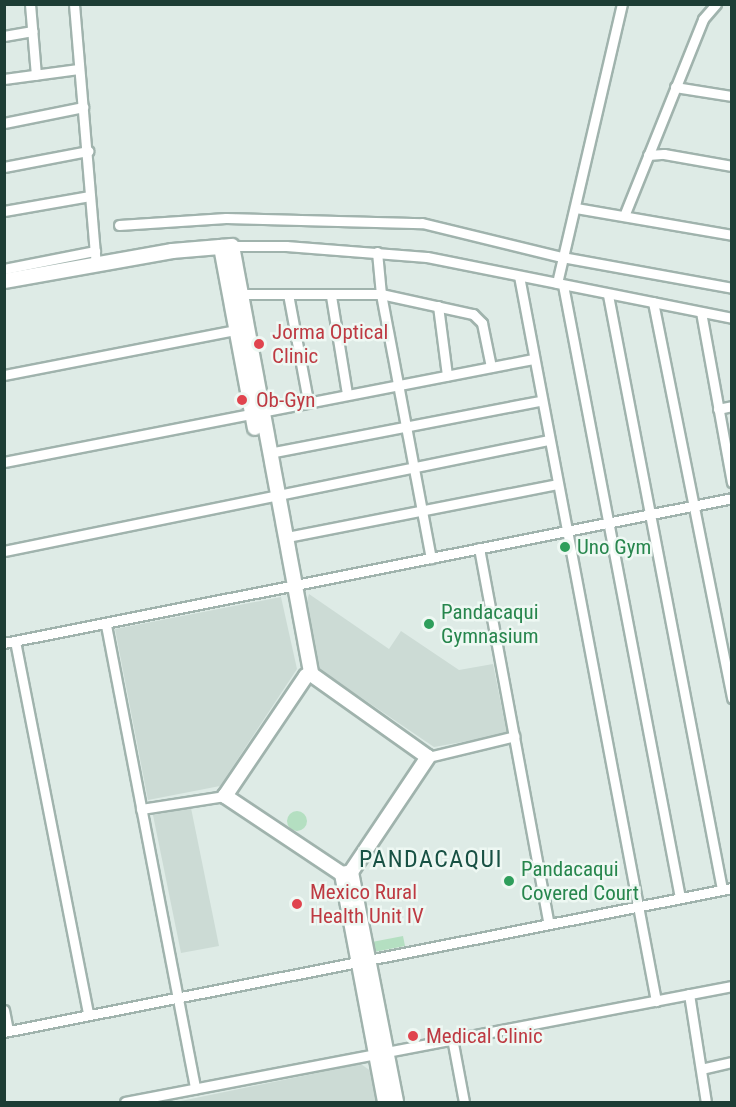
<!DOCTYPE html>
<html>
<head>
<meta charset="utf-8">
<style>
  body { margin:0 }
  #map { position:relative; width:736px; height:1107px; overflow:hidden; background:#deebe6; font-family:"Roboto Condensed",sans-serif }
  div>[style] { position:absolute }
  .built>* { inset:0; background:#ccdbd5 }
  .green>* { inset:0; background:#b4dfc1 }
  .round { border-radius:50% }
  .roads { filter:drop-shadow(2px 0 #a0b3ad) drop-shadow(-2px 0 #a0b3ad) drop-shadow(0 2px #a0b3ad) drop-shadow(0 -2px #a0b3ad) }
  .street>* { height:9px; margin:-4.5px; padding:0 4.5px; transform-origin:4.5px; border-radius:4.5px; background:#fff }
  .secondary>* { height:14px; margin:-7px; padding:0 7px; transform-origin:7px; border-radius:7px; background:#fff }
  .dots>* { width:16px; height:16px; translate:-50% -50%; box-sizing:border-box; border:3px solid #eef8f3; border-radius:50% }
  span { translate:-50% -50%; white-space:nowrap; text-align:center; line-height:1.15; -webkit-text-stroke:5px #eef8f3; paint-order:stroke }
  .health-label { font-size:21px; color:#be3a42 }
  .left { translate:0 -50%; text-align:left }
  .leisure-label { font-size:21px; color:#27864d }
  .quarter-label { font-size:24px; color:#185144; letter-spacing:1.5px }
  .frame { position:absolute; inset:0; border:6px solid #1d3d35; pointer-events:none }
</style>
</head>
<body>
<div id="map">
  <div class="built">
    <i style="clip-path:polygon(309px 594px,389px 649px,401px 631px,459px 670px,493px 664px,507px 734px,434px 747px,319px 669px,306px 605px)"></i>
    <i style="clip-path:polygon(281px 597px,297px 669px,220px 786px,148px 800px,115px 629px)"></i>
    <i style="clip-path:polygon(191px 808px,219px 946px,181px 953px,153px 815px)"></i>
    <i style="clip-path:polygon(361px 1064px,372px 1072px,380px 1102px,176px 1102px)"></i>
  </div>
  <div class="green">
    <i class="round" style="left:287px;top:811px;width:20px;height:20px"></i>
    <i style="clip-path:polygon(403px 936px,405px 946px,374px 952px,372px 942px)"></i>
  </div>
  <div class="roads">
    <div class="street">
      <i style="left:30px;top:4px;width:71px;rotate:85.2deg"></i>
      <i style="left:74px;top:4px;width:261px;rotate:85.2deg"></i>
      <i style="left:4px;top:36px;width:29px;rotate:-10deg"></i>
      <i style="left:4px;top:79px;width:75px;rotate:-7.7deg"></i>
      <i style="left:675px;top:87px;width:58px;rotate:9deg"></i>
      <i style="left:4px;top:123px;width:81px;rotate:-11.4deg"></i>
      <i style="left:648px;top:155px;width:16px;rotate:-4deg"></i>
      <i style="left:664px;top:154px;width:69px;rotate:10deg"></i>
      <i style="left:4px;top:167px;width:86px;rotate:-10.8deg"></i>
      <i style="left:576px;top:208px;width:158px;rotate:9.8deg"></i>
      <i style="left:4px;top:211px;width:87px;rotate:-9.9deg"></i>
      <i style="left:624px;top:216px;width:212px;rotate:-68.1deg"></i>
      <i style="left:703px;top:19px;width:20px;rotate:-49deg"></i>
      <i style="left:119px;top:225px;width:107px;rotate:-3.7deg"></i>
      <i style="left:226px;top:218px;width:196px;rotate:1.5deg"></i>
      <i style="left:422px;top:223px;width:144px;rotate:13.7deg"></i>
      <i style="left:562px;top:257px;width:173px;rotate:10.3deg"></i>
      <i style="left:232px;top:246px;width:54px"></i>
      <i style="left:286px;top:246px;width:141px;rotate:4.5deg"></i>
      <i style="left:427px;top:257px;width:311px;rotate:11.3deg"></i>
      <i style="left:377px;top:252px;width:42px;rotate:84.6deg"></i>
      <i style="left:381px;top:294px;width:269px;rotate:79.3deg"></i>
      <i style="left:4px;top:269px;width:93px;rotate:-11.2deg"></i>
      <i style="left:519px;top:276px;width:738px;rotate:79.3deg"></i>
      <i style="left:557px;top:283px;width:286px;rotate:-76.9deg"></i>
      <i style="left:563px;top:285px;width:624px;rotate:79.19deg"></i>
      <i style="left:240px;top:294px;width:141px"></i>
      <i style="left:381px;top:294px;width:94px;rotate:12.3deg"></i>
      <i style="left:473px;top:314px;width:13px;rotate:45deg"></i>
      <i style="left:482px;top:323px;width:45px;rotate:78.4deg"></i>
      <i style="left:288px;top:294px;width:109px;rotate:79.4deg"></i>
      <i style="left:608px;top:295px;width:605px;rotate:79.14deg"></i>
      <i style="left:331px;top:296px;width:99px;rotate:80.7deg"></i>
      <i style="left:653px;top:302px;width:404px;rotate:78.7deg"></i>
      <i style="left:438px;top:306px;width:70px;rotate:82.6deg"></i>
      <i style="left:701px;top:312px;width:173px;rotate:79.7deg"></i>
      <i style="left:4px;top:375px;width:241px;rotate:-11deg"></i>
      <i style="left:718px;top:409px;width:14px;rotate:-12deg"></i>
      <i style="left:269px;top:453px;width:276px;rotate:-10.9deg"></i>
      <i style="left:4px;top:462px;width:539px;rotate:-11.02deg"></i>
      <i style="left:287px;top:537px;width:275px;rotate:-11.1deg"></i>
      <i style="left:479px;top:548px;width:379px;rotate:79.5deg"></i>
      <i style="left:4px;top:551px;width:555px;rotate:-11.53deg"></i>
      <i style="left:106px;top:625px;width:472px;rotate:79.1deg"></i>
      <i style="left:15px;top:641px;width:380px;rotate:78.9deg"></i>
      <i style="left:4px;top:643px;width:742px;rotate:-11.26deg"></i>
      <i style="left:428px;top:757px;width:89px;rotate:-13.6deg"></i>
      <i style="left:141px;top:809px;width:85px;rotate:-8.8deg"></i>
      <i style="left:689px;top:994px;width:109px;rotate:81.1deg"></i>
      <i style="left:4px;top:1010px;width:21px;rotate:79deg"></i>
      <i style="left:4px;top:1032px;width:742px;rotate:-11.19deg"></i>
      <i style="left:452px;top:1038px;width:65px;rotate:79.4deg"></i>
      <i style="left:701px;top:1069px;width:32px;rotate:-13deg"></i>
      <i style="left:125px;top:1102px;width:618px;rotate:-10.82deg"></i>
    </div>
    <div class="secondary">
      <i style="left:221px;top:247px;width:184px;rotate:79.4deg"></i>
      <i style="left:4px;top:281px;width:171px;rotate:-10.1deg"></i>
      <i style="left:172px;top:251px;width:60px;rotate:-4.8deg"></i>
      <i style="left:232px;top:246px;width:435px;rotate:79.5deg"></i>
      <i style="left:311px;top:674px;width:143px;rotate:35.4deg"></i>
      <i style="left:428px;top:757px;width:138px;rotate:123.8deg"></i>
      <i style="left:351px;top:872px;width:9px;rotate:167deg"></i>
      <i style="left:342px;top:874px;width:141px;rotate:-146.3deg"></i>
      <i style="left:225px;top:796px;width:145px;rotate:-56deg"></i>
      <i style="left:306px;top:676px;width:5px;rotate:-22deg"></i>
      <i style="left:351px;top:872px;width:234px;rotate:78.9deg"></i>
      <i style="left:342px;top:874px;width:232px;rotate:79.3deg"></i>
    </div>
  </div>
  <div class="dots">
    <i style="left:259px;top:344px;background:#e0444e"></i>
    <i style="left:242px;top:400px;background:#e0444e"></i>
    <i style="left:565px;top:547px;background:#2e9e5b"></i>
    <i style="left:429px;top:624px;background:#2e9e5b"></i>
    <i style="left:509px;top:881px;background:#2e9e5b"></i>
    <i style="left:297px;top:904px;background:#e0444e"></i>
    <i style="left:413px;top:1036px;background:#e0444e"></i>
  </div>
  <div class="health-label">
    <span class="left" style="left:272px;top:344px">Jorma Optical<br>Clinic</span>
    <span class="left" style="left:256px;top:400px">Ob-Gyn</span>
    <span class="left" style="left:310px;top:904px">Mexico Rural<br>Health Unit IV</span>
    <span class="left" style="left:426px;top:1036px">Medical Clinic</span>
  </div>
  <div class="leisure-label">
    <span class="left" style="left:577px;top:547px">Uno Gym</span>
    <span class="left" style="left:441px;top:624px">Pandacaqui<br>Gymnasium</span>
    <span class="left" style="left:521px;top:881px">Pandacaqui<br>Covered Court</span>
  </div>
  <div class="quarter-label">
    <span style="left:431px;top:860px">PANDACAQUI</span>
  </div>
  <div class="frame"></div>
</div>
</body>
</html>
